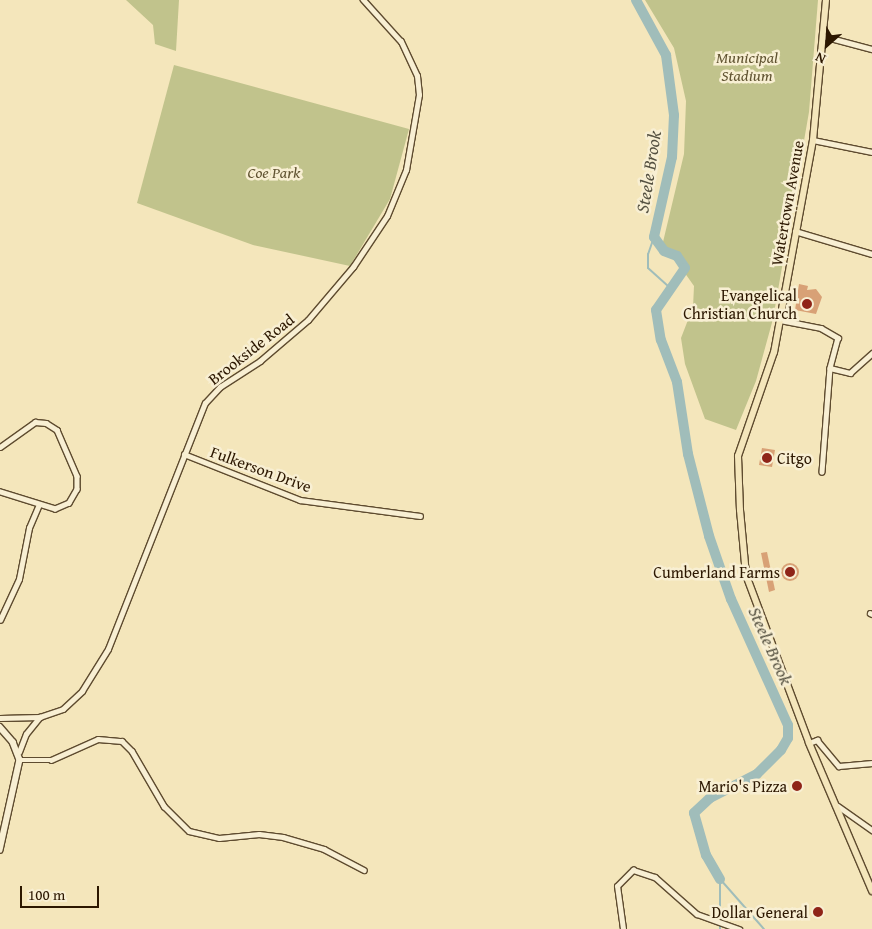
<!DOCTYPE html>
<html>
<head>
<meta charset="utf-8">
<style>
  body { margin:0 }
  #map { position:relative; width:872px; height:929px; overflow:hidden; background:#f4e6bb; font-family:"Gentium Book Plus",serif }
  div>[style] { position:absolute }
  .green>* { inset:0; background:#c1c38c }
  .stream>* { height:2px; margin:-1px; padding:0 1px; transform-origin:1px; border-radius:1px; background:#a0bdba }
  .river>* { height:10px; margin:-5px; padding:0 5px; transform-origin:5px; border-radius:5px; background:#a0bdba }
  .building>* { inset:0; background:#d8a176 }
  .round { border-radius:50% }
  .roads { filter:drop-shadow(1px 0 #5e4b2f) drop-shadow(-1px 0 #5e4b2f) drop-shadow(0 1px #5e4b2f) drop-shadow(0 -1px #5e4b2f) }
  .street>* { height:4.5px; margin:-2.25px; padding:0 2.25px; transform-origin:2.25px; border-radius:2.25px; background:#f8efd3 }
  .secondary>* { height:5.5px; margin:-2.75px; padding:0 2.75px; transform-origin:2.75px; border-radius:2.75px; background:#f8efd3 }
  .primary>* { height:6px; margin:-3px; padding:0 3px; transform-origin:3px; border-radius:3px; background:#f4e6bb }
  .dots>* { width:14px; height:14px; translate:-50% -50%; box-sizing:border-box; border:2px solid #f8efd3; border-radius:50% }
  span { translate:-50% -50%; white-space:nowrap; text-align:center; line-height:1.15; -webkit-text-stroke:5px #f8efd3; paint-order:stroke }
  .park-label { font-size:16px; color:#605331; font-style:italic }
  .street-label { font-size:16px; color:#2c1700 }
  .poi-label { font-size:16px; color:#2c1700 }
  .right { translate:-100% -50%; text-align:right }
  .left { translate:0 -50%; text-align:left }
  .water-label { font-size:18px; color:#555141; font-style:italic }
  .north { position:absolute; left:802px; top:20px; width:50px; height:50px; -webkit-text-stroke:4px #f8efd3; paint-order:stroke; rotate:206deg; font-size:14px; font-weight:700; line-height:20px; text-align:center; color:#2c1700 }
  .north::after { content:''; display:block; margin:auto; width:18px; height:22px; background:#2c1700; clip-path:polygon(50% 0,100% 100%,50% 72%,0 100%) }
  .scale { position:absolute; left:20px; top:886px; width:79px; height:22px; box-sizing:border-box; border:2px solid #2c1700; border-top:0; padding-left:6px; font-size:15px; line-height:18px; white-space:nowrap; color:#2c1700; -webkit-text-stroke:4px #f8efd3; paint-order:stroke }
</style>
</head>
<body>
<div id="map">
  <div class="green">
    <i style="clip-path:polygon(126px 0,179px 0,176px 51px,155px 44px,153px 25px)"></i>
    <i style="clip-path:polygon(645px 0,818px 0,809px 112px,773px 319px,756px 381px,736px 430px,705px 419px,685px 364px,681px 338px,693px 307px,694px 286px,663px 242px,684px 154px,686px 101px,674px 48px)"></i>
    <i style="clip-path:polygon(174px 65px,409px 129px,390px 199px,350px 266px,253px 245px,137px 203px)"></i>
  </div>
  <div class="stream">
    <i style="left:654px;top:237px;width:18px;rotate:109deg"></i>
    <i style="left:648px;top:254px;width:14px;rotate:90deg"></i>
    <i style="left:648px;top:268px;width:31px;rotate:42deg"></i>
    <i style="left:720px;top:879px;width:67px;rotate:48.7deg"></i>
    <i style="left:720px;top:929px;width:50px;rotate:-90deg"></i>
  </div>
  <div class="river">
    <i style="left:636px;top:0;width:63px;rotate:61.4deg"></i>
    <i style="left:666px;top:55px;width:61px;rotate:82.4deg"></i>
    <i style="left:674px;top:115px;width:42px;rotate:92.7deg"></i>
    <i style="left:672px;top:157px;width:82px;rotate:102.7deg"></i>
    <i style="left:654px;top:237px;width:17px;rotate:54deg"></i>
    <i style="left:664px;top:251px;width:14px;rotate:21deg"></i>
    <i style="left:677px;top:256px;width:14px;rotate:56deg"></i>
    <i style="left:685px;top:268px;width:51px;rotate:124.6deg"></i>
    <i style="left:656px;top:310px;width:30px;rotate:81deg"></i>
    <i style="left:661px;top:340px;width:45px;rotate:69.1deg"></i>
    <i style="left:677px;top:382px;width:73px;rotate:81.3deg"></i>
    <i style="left:688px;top:454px;width:85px;rotate:75.6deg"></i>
    <i style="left:709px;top:536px;width:67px;rotate:70.8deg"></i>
    <i style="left:731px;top:599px;width:138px;rotate:65.7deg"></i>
    <i style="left:788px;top:725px;width:13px;rotate:90deg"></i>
    <i style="left:788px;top:738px;width:14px;rotate:120deg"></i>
    <i style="left:781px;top:750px;width:34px;rotate:135deg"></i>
    <i style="left:757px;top:774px;width:53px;rotate:152.9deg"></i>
    <i style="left:710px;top:798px;width:22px;rotate:137deg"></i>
    <i style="left:694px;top:813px;width:44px;rotate:74.1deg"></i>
    <i style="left:706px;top:855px;width:28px;rotate:60deg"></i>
  </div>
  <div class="building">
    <i style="clip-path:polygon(799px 284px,808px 286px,807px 290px,816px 289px,822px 297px,816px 314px,795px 310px)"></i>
    <i style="clip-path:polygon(762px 448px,775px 450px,772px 467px,759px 465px)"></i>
    <i style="clip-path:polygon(767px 552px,775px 590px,769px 592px,761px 553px)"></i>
    <i class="round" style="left:781px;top:563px;width:18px;height:18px"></i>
  </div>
  <div class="roads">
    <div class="street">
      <i style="left:823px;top:36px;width:51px;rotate:14.9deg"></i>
      <i style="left:813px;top:140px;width:60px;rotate:11.5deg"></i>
      <i style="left:795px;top:231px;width:80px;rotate:16.6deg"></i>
      <i style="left:780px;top:320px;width:42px;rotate:11deg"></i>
      <i style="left:821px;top:328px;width:20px;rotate:30deg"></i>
      <i style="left:838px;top:338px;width:31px;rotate:105deg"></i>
      <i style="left:830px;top:368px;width:104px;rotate:94.4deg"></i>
      <i style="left:830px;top:368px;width:21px;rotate:14deg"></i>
      <i style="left:850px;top:373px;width:30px;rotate:-42deg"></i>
      <i style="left:0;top:447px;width:43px;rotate:-35.5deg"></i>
      <i style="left:35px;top:422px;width:11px;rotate:5deg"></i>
      <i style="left:46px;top:423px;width:13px;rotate:32deg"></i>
      <i style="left:57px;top:430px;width:50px;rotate:66.5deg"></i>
      <i style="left:77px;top:476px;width:13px;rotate:90deg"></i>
      <i style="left:77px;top:489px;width:16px;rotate:120deg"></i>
      <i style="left:69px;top:503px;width:15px;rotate:157deg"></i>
      <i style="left:55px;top:509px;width:58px;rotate:-162.8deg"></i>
      <i style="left:184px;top:454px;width:125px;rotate:21.6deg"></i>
      <i style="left:300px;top:500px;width:121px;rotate:7.6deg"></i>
      <i style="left:870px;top:613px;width:2px;rotate:27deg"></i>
      <i style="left:0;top:620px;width:45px;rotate:-65.1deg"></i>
      <i style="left:19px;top:579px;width:52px;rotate:-78.9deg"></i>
      <i style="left:29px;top:528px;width:23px;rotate:-67deg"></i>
      <i style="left:0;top:718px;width:40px;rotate:-1.4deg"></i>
      <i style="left:40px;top:717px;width:24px;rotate:-19deg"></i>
      <i style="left:63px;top:709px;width:26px;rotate:-43deg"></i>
      <i style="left:82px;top:691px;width:49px;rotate:-58.2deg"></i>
      <i style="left:108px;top:649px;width:264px;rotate:-68.5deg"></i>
      <i style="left:205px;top:403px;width:22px;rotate:-47deg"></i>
      <i style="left:220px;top:387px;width:48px;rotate:-33deg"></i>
      <i style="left:260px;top:361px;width:63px;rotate:-40.5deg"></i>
      <i style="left:308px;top:320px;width:70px;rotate:-49.7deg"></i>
      <i style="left:353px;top:267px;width:61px;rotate:-56.3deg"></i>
      <i style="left:387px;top:216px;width:50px;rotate:-67.6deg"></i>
      <i style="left:406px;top:170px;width:76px;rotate:-80.2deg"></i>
      <i style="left:419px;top:95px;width:19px;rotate:-96deg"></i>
      <i style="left:417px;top:76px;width:38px;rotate:-115deg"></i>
      <i style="left:401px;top:42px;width:57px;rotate:-132.1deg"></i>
      <i style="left:809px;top:743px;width:9px;rotate:-21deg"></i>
      <i style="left:817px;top:740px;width:34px;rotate:50deg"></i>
      <i style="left:839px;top:766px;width:33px;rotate:-5deg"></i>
      <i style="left:19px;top:752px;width:19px;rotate:-69deg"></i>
      <i style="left:26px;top:734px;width:22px;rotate:-51deg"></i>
      <i style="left:20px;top:760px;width:31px"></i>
      <i style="left:51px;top:760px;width:51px;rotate:-24.1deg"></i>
      <i style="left:98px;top:739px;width:24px;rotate:5deg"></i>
      <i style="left:122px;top:741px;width:14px;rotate:45deg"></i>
      <i style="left:132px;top:751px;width:64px;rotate:59.8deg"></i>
      <i style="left:164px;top:806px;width:35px;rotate:45deg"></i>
      <i style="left:189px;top:831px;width:31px;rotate:13deg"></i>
      <i style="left:219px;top:838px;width:40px;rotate:-5.7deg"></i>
      <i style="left:259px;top:834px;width:24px;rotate:7deg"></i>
      <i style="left:283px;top:837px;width:43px;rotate:16.3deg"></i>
      <i style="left:324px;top:849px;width:45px;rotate:27.7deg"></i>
      <i style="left:838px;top:806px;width:42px;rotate:35.2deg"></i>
      <i style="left:623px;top:929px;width:43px;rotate:-97.9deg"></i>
      <i style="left:617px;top:886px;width:23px;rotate:-45deg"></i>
      <i style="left:633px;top:870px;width:23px;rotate:18deg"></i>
      <i style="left:655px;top:877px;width:56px;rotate:41.4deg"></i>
      <i style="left:697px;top:914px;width:45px;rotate:19.7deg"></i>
    </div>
    <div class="secondary">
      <i style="left:0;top:727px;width:20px;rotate:49deg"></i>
      <i style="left:13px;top:742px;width:19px;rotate:69deg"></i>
      <i style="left:20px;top:760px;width:92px;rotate:102.5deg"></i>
    </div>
    <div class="primary">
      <i style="left:826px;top:0;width:141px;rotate:95.3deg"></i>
      <i style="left:813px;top:140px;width:216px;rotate:100.4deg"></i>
      <i style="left:774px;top:352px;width:110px;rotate:109.1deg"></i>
      <i style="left:738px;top:456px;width:54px;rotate:87.9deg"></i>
      <i style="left:740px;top:510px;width:65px;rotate:84.7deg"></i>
      <i style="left:746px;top:575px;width:179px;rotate:69.4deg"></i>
      <i style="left:809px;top:743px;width:161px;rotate:66.9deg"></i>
    </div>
  </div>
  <div class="dots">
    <i style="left:807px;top:304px;background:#8f2418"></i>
    <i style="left:767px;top:458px;background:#8f2418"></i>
    <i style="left:790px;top:572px;background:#8f2418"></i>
    <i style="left:797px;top:786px;background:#8f2418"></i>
    <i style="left:818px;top:912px;background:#8f2418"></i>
  </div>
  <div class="park-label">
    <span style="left:747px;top:66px">Municipal<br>Stadium</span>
    <span style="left:274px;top:172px">Coe Park</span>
  </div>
  <div class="street-label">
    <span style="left:787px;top:203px;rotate:-80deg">Watertown Avenue</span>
    <span style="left:251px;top:349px;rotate:-38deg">Brookside Road</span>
    <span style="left:261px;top:469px;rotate:20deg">Fulkerson Drive</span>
  </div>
  <div class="poi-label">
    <span class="right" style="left:797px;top:304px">Evangelical<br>Christian Church</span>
    <span class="left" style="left:777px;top:458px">Citgo</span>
    <span class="right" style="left:780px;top:572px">Cumberland Farms</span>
    <span class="right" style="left:787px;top:786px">Mario's Pizza</span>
    <span class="right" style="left:808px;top:912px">Dollar General</span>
  </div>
  <div class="water-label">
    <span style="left:649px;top:172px;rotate:-81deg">Steele Brook</span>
    <span style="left:770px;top:646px;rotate:66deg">Steele Brook</span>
  </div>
  <div class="north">N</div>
  <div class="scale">100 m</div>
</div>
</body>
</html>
